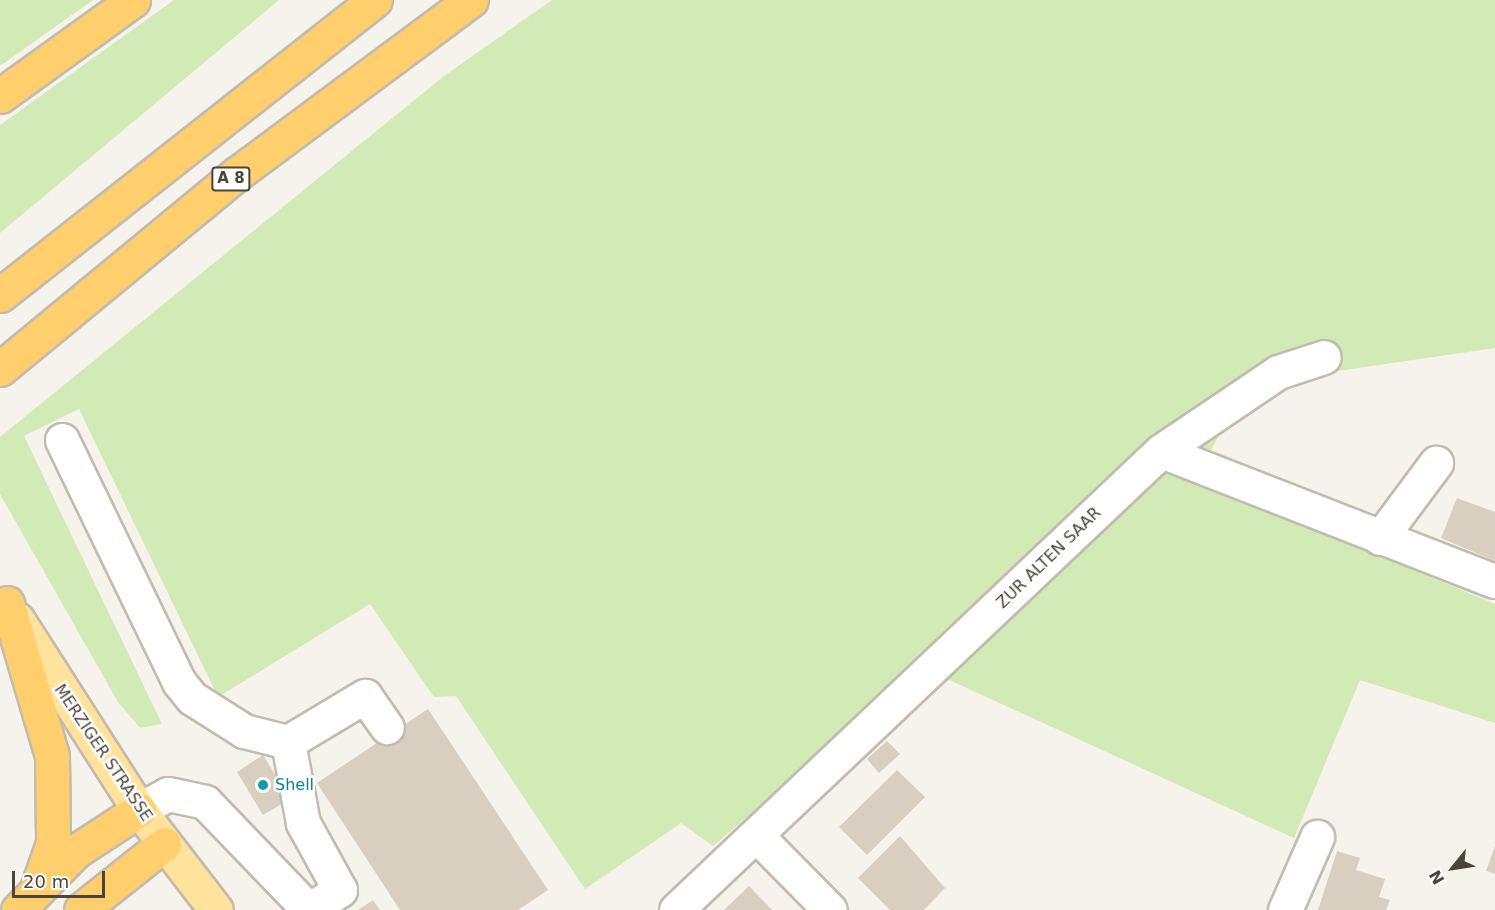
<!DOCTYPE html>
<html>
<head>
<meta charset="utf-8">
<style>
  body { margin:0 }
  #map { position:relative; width:1495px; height:910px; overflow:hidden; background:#f6f3ec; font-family:"DejaVu Sans",sans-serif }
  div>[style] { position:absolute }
  .green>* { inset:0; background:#d2eab5 }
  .building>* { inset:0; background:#d8cfc1 }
  .roads { filter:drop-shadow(2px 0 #c2bbae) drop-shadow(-2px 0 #c2bbae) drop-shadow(0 2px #c2bbae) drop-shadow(0 -2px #c2bbae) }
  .minor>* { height:33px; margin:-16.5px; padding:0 16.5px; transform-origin:16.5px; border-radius:16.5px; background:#fff }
  .major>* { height:33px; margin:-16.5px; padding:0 16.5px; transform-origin:16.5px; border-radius:16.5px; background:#ffe39c }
  .highway>* { height:33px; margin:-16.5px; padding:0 16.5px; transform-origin:16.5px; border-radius:16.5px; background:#ffcf6e }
  .dots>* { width:16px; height:16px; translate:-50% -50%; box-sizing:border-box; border:3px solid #fff; border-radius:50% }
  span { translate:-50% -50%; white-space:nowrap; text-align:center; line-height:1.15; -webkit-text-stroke:5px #fff; paint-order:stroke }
  .shield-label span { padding:2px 4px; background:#fff; border:2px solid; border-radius:4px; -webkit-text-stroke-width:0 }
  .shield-label { font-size:15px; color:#4b4439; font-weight:700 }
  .street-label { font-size:16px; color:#4b4439 }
  .culture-label { font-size:16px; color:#0d838f }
  .left { translate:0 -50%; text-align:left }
  .north { position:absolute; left:1423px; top:838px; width:60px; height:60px; -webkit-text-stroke:4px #fff; paint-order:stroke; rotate:240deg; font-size:16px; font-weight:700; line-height:24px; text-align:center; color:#4b4439 }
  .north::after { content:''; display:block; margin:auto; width:21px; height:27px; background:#4b4439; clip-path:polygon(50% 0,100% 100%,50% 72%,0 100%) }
  .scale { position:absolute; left:12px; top:871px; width:93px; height:27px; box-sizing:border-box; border:3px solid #4b4439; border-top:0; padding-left:8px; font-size:18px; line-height:21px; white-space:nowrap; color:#4b4439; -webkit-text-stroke:4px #fff; paint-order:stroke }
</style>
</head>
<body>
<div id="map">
  <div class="green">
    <i style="clip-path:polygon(0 0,93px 0,0 66px)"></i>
    <i style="clip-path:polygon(174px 0,279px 0,0 233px,0 125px)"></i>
    <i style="clip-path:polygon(552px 0,1495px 0,1495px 348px,1317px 374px,1255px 403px,1220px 434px,1195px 478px,1495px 604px,1495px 723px,1360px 680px,1294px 838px,923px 668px,713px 846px,681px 823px,585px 889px,456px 696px,434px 697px,370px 604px,218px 697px,79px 409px,24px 436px,162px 724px,140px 728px,118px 702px,0 494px,0 437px,444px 76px)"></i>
  </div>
  <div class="building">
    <i style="clip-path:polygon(1457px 498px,1495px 512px,1495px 561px,1441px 538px)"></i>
    <i style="clip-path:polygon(428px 709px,548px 890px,518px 910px,400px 910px,317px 783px)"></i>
    <i style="clip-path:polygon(887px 741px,900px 754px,879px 773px,867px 759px)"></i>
    <i style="clip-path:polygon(263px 755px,290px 799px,263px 815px,237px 772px)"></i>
    <i style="clip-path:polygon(897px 770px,925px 797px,867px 855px,839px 827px)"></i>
    <i style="clip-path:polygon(900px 836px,945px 888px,924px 910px,890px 910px,858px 878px)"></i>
    <i style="clip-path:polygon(1495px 846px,1495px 874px,1486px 871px)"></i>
    <i style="clip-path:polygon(1337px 851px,1360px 858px,1356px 870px,1385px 879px,1379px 897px,1390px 900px,1386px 910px,1318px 910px)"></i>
    <i style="clip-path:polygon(749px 886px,772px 910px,724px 910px)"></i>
    <i style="clip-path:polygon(373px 900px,380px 910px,358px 910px)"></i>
  </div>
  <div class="roads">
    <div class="minor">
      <i style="left:62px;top:440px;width:269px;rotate:64.2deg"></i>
      <i style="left:179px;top:682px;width:21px;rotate:51deg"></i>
      <i style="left:192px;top:698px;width:62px;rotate:32.4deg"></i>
      <i style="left:244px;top:731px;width:45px;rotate:14deg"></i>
      <i style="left:1161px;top:451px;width:358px;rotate:21.3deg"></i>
      <i style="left:1380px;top:538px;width:94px;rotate:-53.3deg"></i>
      <i style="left:139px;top:810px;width:33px;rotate:-29deg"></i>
      <i style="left:168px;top:794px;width:38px;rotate:12deg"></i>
      <i style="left:205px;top:802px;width:150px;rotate:46.1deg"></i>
      <i style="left:309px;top:910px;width:37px;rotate:-33deg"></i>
      <i style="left:340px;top:890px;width:77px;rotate:-118.9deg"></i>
      <i style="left:303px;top:823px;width:82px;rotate:-100.5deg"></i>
      <i style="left:288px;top:742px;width:90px;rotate:-30.9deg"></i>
      <i style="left:365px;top:696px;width:38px;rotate:55deg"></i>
      <i style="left:756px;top:835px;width:105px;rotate:45.4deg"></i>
      <i style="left:676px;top:910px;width:668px;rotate:-43.42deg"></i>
      <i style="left:1161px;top:451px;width:141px;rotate:-34deg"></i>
      <i style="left:1278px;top:372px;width:48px;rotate:-18.1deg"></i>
      <i style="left:1285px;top:910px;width:80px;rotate:-66.3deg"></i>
    </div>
    <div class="major">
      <i style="left:17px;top:619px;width:227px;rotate:57.4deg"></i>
      <i style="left:139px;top:810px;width:126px;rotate:52.4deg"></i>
    </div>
    <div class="highway">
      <i style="left:0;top:96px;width:164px;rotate:-35.8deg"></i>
      <i style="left:0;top:295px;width:477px;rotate:-38.2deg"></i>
      <i style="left:0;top:369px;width:308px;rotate:-39.5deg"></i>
      <i style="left:238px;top:173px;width:290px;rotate:-36.6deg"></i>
      <i style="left:7px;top:603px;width:159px;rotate:73.6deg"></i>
      <i style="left:52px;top:756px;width:87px;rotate:89.3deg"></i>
      <i style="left:53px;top:843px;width:49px;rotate:109.2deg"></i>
      <i style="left:18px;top:910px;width:83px;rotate:-45.5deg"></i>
      <i style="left:76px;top:851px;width:75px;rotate:-33.1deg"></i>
      <i style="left:81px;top:910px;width:106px;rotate:-38.5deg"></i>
    </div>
  </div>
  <div class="dots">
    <i style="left:263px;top:785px;background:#0f9aa8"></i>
  </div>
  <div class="shield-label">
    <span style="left:231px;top:179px">A 8</span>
  </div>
  <div class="street-label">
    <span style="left:1049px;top:558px;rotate:-44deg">ZUR ALTEN SAAR</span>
    <span style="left:103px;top:753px;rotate:56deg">MERZIGER STRASSE</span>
  </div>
  <div class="culture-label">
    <span class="left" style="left:275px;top:785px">Shell</span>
  </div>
  <div class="north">N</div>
  <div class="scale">20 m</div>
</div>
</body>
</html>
